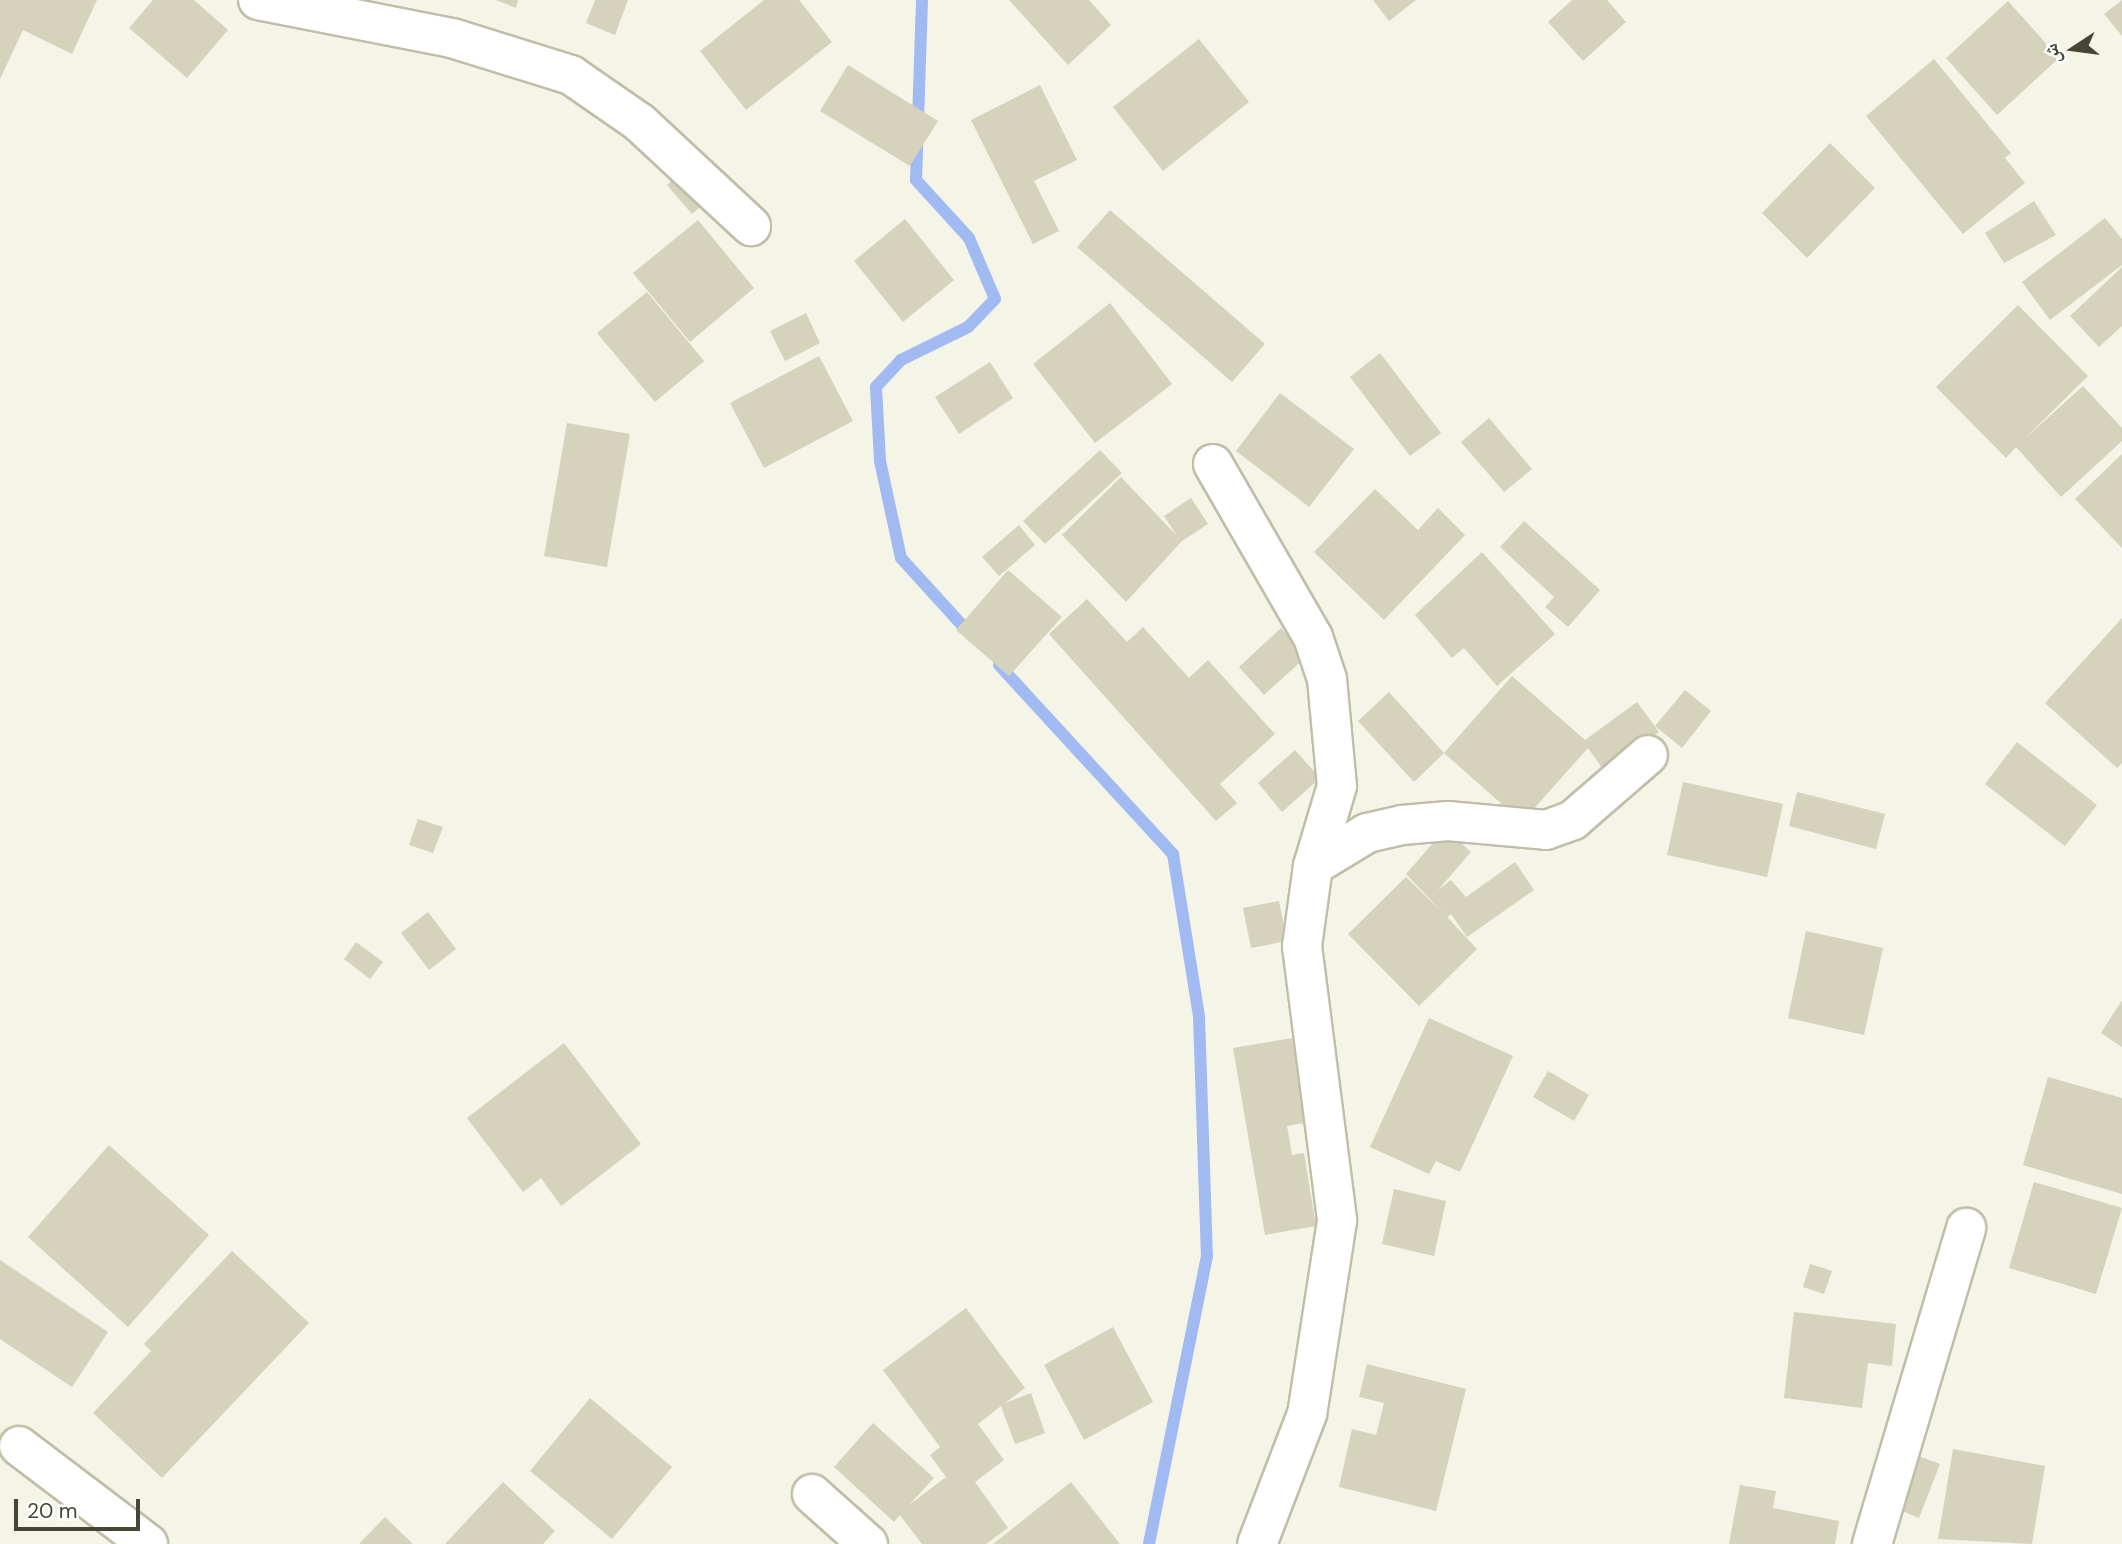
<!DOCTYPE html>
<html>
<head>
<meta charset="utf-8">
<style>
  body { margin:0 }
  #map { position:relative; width:2122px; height:1544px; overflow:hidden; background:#f4f4e7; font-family:"DM Sans","Noto Naskh Arabic",sans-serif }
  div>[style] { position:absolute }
  .stream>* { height:12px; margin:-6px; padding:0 6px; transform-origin:6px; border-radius:6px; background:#a2baf2 }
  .building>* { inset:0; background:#d6d3bc }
  .roads { filter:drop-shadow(2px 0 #c0bea9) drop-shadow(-2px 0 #c0bea9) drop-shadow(0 2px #c0bea9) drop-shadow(0 -2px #c0bea9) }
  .minor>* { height:38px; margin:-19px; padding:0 19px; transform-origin:19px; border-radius:19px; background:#fff }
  span { translate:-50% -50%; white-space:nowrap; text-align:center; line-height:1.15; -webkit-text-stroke:6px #fff; paint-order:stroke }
  .north { position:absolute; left:2038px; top:14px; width:70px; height:70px; -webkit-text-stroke:5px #fff; paint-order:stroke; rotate:257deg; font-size:19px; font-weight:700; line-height:28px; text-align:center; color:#474536 }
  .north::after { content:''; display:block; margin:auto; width:24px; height:32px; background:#474536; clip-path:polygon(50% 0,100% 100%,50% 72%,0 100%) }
  .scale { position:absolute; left:14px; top:1499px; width:126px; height:32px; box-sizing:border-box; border:4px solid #474536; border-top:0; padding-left:9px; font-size:21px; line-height:24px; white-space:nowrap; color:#474536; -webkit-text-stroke:5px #fff; paint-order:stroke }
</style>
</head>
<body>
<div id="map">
  <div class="stream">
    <i style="left:922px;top:0;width:180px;rotate:91.9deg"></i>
    <i style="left:916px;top:180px;width:79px;rotate:47.6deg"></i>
    <i style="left:969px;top:238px;width:66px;rotate:66.9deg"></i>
    <i style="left:995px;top:299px;width:39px;rotate:134deg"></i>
    <i style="left:968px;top:327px;width:75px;rotate:153.8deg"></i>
    <i style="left:901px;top:360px;width:37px;rotate:133deg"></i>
    <i style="left:876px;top:387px;width:74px;rotate:86.9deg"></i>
    <i style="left:880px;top:461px;width:99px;rotate:77.8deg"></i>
    <i style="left:901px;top:558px;width:105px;rotate:47.7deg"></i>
    <i style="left:999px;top:665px;width:257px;rotate:47.4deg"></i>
    <i style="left:1173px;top:854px;width:165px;rotate:80.9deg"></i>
    <i style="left:1199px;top:1017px;width:239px;rotate:88.1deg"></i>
    <i style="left:1207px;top:1256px;width:294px;rotate:101.4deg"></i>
  </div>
  <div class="building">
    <i style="clip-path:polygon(0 0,97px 0,72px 54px,23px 30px,0 79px)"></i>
    <i style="clip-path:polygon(153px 0,194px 0,228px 30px,187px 78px,129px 28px)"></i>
    <i style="clip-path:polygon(496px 0,518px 0,516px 8px)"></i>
    <i style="clip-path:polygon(595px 0,628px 0,615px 35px,586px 23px)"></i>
    <i style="clip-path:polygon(764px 0,799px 0,832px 42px,746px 110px,700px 51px)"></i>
    <i style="clip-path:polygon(1009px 0,1089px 0,1111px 25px,1068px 65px)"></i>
    <i style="clip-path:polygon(1373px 0,1416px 0,1389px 21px)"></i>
    <i style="clip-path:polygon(1572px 0,1607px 0,1626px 22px,1583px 61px,1548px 22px)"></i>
    <i style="clip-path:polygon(2122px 0,2122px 36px,2104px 14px)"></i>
    <i style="clip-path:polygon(2008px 1px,2059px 58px,1997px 115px,1946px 58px)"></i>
    <i style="clip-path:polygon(1199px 39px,1249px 102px,1163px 171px,1113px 107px)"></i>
    <i style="clip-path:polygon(1934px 59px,2011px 153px,2005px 158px,2025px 183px,1963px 234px,1866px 116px)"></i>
    <i style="clip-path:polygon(848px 65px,938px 121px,910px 166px,820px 111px)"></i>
    <i style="clip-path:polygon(1040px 85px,1077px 160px,1034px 181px,1059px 231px,1033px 244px,971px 120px)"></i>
    <i style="clip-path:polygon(1830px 143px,1875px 188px,1807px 258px,1762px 213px)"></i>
    <i style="clip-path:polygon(695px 161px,719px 191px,692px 214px,667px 185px)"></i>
    <i style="clip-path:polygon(2034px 201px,2056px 235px,2004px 263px,1985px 233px)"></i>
    <i style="clip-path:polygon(1110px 210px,1265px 344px,1232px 382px,1077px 247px)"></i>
    <i style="clip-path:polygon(2105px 218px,2122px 239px,2122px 265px,2050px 320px,2022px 282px)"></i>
    <i style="clip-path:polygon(905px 219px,954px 280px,903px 322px,854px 261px)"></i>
    <i style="clip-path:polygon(698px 220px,754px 288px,690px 342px,633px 273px)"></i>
    <i style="clip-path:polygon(2122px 267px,2122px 326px,2099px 347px,2070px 316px)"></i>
    <i style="clip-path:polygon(647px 292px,704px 361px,655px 402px,597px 333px)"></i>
    <i style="clip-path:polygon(1110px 303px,1172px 384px,1095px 443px,1033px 364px)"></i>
    <i style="clip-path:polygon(2018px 305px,2088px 376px,2022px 441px,2083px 386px,2122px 428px,2122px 441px,2061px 497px,2016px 447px,2006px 458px,1936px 387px)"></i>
    <i style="clip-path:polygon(806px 313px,820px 343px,785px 361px,770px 331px)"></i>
    <i style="clip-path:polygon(1380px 353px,1441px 433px,1410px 456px,1350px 377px)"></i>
    <i style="clip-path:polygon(819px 356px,853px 421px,764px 468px,730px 403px)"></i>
    <i style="clip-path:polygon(990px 362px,1013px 398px,959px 434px,935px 397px)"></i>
    <i style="clip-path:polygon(1280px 393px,1354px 449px,1309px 507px,1236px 451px)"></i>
    <i style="clip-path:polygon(1489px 418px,1532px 469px,1504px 492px,1461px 442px)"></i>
    <i style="clip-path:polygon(567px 423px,630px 434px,607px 567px,544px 556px)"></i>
    <i style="clip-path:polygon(1100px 450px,1122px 473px,1045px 544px,1023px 521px)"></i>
    <i style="clip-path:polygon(2122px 454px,2122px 548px,2075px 499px)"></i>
    <i style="clip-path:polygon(1121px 477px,1177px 536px,1164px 516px,1191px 498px,1208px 524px,1182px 541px,1126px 602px,1062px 535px)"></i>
    <i style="clip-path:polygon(1375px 489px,1418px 530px,1438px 508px,1465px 535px,1384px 620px,1314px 552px)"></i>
    <i style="clip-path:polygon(1524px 521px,1600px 590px,1568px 627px,1545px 607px,1554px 597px,1500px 547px)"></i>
    <i style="clip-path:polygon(1019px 525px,1035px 545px,999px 576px,982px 557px)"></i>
    <i style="clip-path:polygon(1482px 552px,1555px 634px,1497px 686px,1464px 648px,1452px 658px,1415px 615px)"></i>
    <i style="clip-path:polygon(1008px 570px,1062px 617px,1009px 676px,956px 630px)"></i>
    <i style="clip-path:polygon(1087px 599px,1127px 642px,1143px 627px,1189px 678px,1208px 660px,1275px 734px,1220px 784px,1237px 803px,1216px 821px,1049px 634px)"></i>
    <i style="clip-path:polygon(2122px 618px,2122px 763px,2117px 768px,2045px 703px)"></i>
    <i style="clip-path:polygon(1281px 628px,1306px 657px,1264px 695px,1239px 667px)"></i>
    <i style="clip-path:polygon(1512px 676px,1585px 740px,1637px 702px,1659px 732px,1605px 772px,1588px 748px,1522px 822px,1444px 753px)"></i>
    <i style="clip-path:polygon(1685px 690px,1711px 711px,1682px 748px,1655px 726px)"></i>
    <i style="clip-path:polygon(1389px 692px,1444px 753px,1414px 782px,1358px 721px)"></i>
    <i style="clip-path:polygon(2017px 742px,2097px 805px,2065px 846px,1985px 784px)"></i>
    <i style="clip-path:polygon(1295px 750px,1320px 778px,1282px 812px,1258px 783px)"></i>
    <i style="clip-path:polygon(1683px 782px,1783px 804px,1767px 877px,1667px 855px)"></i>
    <i style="clip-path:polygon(1797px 792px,1885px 814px,1876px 849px,1789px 826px)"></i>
    <i style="clip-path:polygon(418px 819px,443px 827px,433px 853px,409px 845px)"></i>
    <i style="clip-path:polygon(1445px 829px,1471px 852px,1438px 890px,1451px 880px,1466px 897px,1515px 862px,1534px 890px,1467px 937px,1451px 914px,1447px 917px,1477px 949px,1419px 1006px,1348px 934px,1406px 877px,1444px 914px,1406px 874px)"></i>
    <i style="clip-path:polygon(1279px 901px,1287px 941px,1251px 948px,1243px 908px)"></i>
    <i style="clip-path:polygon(428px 912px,456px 949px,429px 970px,401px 933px)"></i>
    <i style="clip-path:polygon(1806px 931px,1883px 948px,1864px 1035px,1788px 1018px)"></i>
    <i style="clip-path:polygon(356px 942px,383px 962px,370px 979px,344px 959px)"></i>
    <i style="clip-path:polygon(2122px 1000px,2122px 1047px,2101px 1033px)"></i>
    <i style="clip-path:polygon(1429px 1018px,1513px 1056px,1460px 1172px,1436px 1161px,1429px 1174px,1370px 1147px)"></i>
    <i style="clip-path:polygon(1305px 1036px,1316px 1121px,1287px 1126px,1292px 1155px,1304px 1153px,1316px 1226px,1265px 1235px,1233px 1048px)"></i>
    <i style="clip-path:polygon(564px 1043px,641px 1144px,561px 1206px,541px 1178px,523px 1192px,467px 1118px)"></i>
    <i style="clip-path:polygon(1548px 1071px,1589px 1095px,1574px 1121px,1533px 1097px)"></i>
    <i style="clip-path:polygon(2048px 1077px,2122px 1098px,2122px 1194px,2023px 1165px)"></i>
    <i style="clip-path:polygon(109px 1145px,209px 1235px,128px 1327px,28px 1237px)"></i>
    <i style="clip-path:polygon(2034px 1182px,2122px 1208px,2096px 1294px,2009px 1268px)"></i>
    <i style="clip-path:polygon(1394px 1189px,1446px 1201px,1434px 1256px,1382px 1244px)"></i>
    <i style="clip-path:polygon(232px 1251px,309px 1323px,162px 1478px,93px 1413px,151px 1351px,144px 1344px)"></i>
    <i style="clip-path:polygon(0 1260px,108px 1332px,72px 1387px,0 1339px)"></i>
    <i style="clip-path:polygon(1810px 1264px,1832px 1271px,1824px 1294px,1803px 1287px)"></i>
    <i style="clip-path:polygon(966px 1308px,1025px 1388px,1005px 1403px,1031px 1393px,1045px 1433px,1015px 1444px,1001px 1406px,978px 1424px,1004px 1460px,975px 1482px,1008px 1528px,986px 1544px,922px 1544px,900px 1515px,894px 1522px,834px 1467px,873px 1423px,934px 1478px,909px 1505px,946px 1477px,930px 1455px,940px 1447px,883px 1370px)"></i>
    <i style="clip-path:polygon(1794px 1312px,1896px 1324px,1892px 1366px,1868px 1363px,1862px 1408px,1784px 1398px)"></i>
    <i style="clip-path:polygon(1113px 1327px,1153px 1402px,1084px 1440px,1044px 1365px)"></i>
    <i style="clip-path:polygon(1367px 1364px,1466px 1389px,1436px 1511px,1339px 1487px,1352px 1429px,1376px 1435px,1384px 1403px,1359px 1397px)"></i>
    <i style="clip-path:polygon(590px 1398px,672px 1467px,612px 1539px,530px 1471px)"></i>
    <i style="clip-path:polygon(1953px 1449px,2045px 1466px,2032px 1544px,1938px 1539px)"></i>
    <i style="clip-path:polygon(1916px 1455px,1940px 1464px,1919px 1518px,1895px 1508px)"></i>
    <i style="clip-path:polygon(503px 1482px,555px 1531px,543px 1544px,445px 1544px)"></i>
    <i style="clip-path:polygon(1071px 1482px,1120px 1544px,993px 1544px)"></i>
    <i style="clip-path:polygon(1740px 1485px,1776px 1491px,1773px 1508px,1839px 1521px,1835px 1544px,1729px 1544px)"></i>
    <i style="clip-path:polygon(385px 1517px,413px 1544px,359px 1544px)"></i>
  </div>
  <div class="roads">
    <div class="minor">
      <i style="left:258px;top:0;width:198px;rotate:11.1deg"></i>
      <i style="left:452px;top:38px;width:125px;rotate:17.3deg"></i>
      <i style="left:571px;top:75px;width:83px;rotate:34.7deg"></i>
      <i style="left:639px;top:122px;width:153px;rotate:42.9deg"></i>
      <i style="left:1213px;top:464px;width:200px;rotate:60deg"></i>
      <i style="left:1313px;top:637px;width:44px;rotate:71.6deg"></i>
      <i style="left:1327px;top:679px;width:107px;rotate:84.7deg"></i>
      <i style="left:1337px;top:786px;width:84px;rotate:106.7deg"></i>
      <i style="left:1313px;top:866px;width:81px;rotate:97.8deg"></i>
      <i style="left:1302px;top:946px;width:277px;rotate:82.7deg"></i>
      <i style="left:1337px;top:1221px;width:195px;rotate:98.8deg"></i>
      <i style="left:1307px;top:1414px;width:139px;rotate:111deg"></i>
      <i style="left:1313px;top:866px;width:63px;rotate:-31.4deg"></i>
      <i style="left:1367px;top:833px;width:36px;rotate:-13deg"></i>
      <i style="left:1402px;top:825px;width:46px;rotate:-5deg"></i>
      <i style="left:1448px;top:821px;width:98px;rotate:5.2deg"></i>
      <i style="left:1546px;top:830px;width:29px;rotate:-20deg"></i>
      <i style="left:1573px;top:820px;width:99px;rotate:-40.9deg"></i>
      <i style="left:19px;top:1446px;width:162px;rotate:37.2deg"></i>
      <i style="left:812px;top:1494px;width:75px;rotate:41.8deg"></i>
      <i style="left:1872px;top:1544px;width:330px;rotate:-73.4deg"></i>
    </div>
  </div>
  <div class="north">ش</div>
  <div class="scale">20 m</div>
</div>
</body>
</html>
